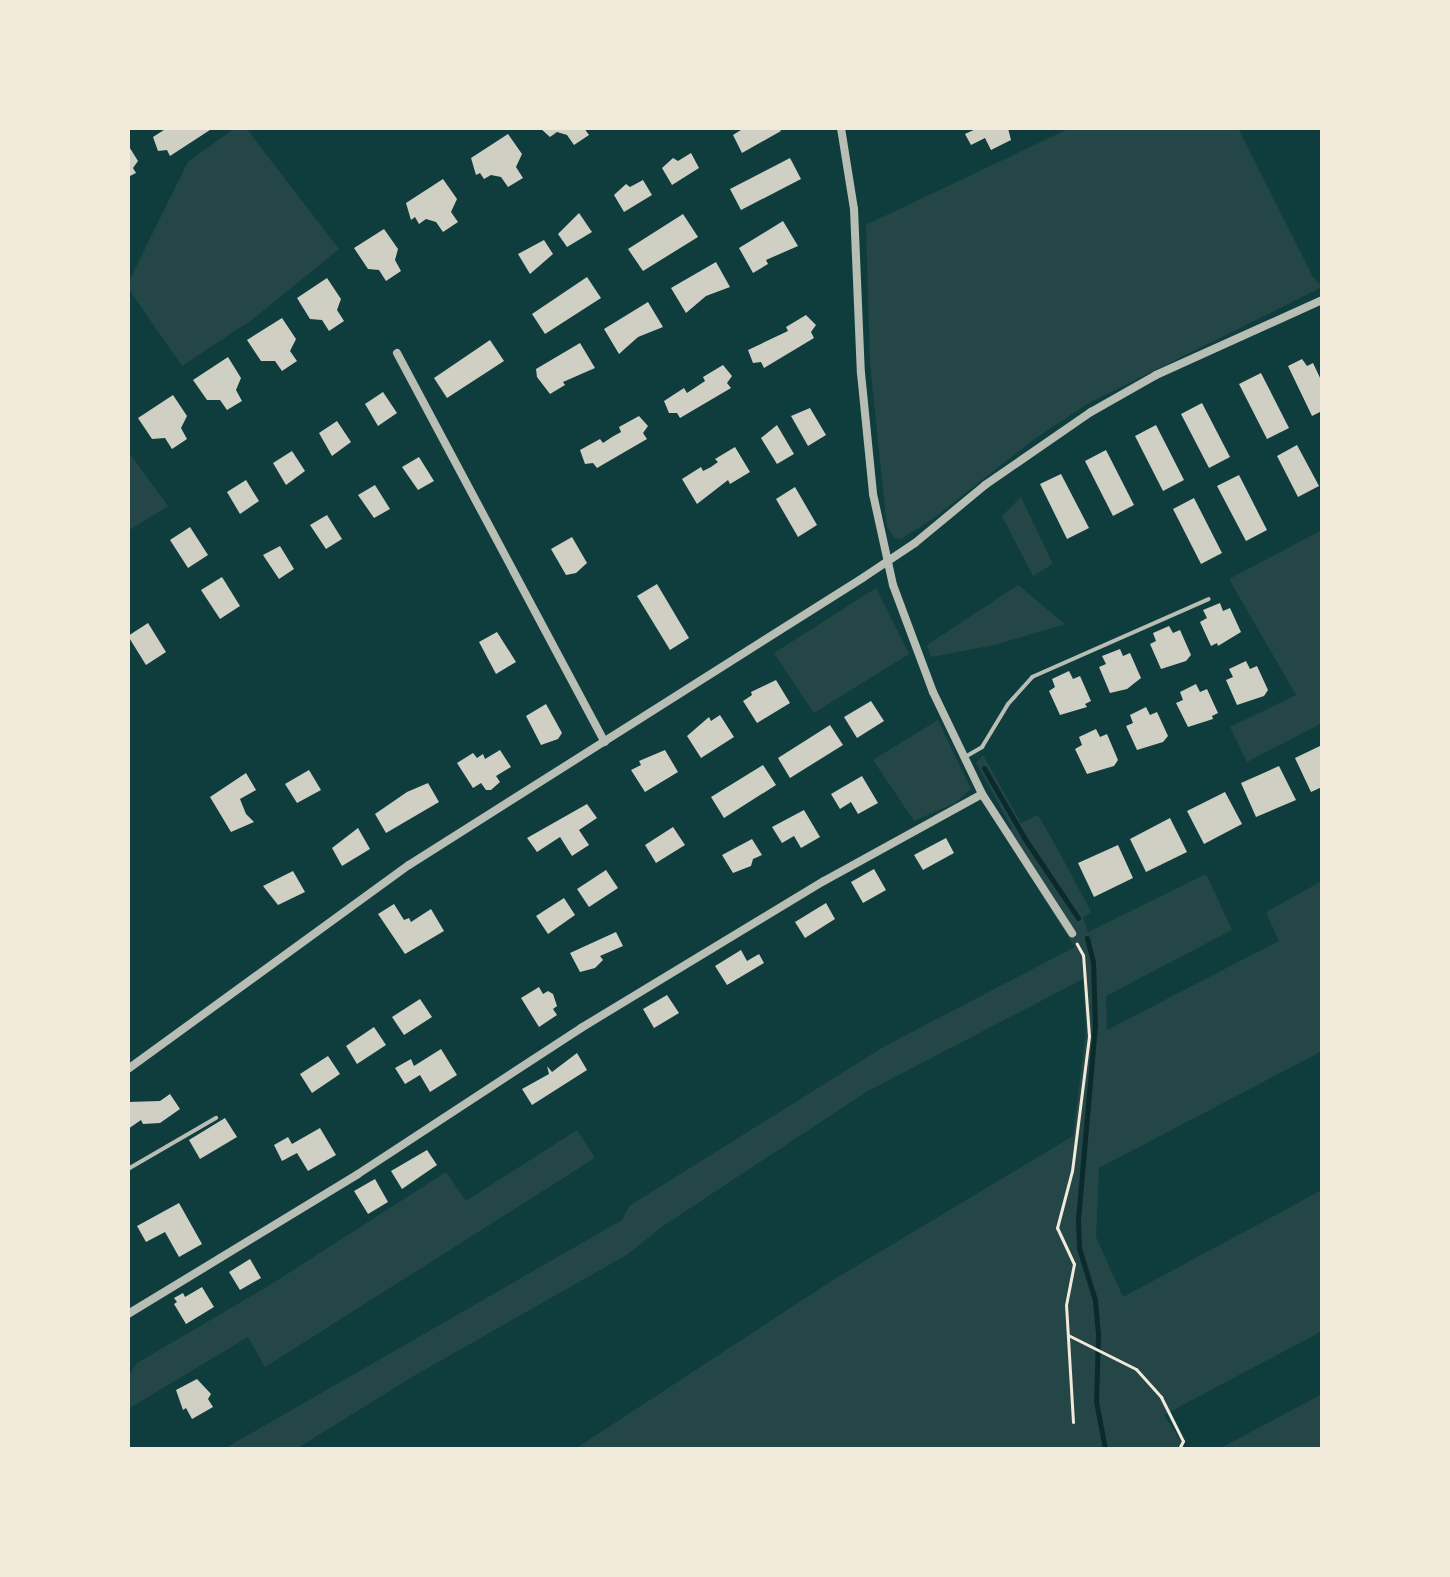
<!DOCTYPE html>
<html>
<head>
<meta charset="utf-8">
<style>
  body { margin:0 }
  #map { position:relative; width:1450px; height:1577px; overflow:hidden; background:#0f3d3e; font-family:"Times New Roman",serif }
  div>[style] { position:absolute }
  .green>* { inset:0; background:#244646 }
  .stream>* { height:5px; margin:-2.5px; padding:0 2.5px; transform-origin:2.5px; border-radius:2.5px; background:#0a2a2b }
  .building>* { inset:0; background:#cfcfc3 }
  .path>* { height:3px; margin:-1.5px; padding:0 1.5px; transform-origin:1.5px; border-radius:1.5px; background:#f1e9da }
  .service>* { height:4px; margin:-2px; padding:0 2px; transform-origin:2px; border-radius:2px; background:#b8beb3 }
  .minor>* { height:8px; margin:-4px; padding:0 4px; transform-origin:4px; border-radius:4px; background:#b8beb3 }
  span { translate:-50% -50%; white-space:nowrap; text-align:center; line-height:1.15; -webkit-text-stroke:8px #f1e9da; paint-order:stroke }
  .frame { position:absolute; inset:0; border:130px solid #f1e9da; pointer-events:none }
</style>
</head>
<body>
<div id="map">
  <div class="green">
    <i style="clip-path:polygon(235px 128px,246px 128px,339px 249px,253px 319px,182px 366px,128px 288px,128px 283px,188px 162px)"></i>
    <i style="clip-path:polygon(1070px 128px,1238px 128px,1313px 277px,1322px 287px,1087px 404px,1033px 440px,934px 518px,901px 539px,895px 538px,887px 527px,870px 364px,866px 225px)"></i>
    <i style="clip-path:polygon(128px 451px,168px 506px,128px 531px)"></i>
    <i style="clip-path:polygon(1021px 497px,1053px 564px,1033px 576px,1002px 516px)"></i>
    <i style="clip-path:polygon(1322px 530px,1322px 723px,1247px 762px,1230px 727px,1296px 695px,1229px 579px)"></i>
    <i style="clip-path:polygon(1018px 585px,1065px 624px,995px 645px,931px 657px,927px 645px)"></i>
    <i style="clip-path:polygon(876px 588px,909px 654px,814px 713px,774px 653px)"></i>
    <i style="clip-path:polygon(938px 720px,971px 789px,955px 803px,914px 821px,873px 760px)"></i>
    <i style="clip-path:polygon(983px 755px,1021px 823px,1038px 815px,1056px 846px,1091px 912px,1083px 917px,1088px 932px,1206px 874px,1232px 930px,1106px 996px,1107px 1030px,1279px 941px,1266px 912px,1322px 881px,1322px 1051px,1099px 1168px,1096px 1237px,1123px 1297px,1322px 1190px,1322px 1331px,1164px 1415px,1186px 1449px,575px 1449px,833px 1280px,1073px 1136px,1086px 1030px,1083px 979px,866px 1092px,663px 1226px,628px 1254px,412px 1377px,296px 1449px,224px 1449px,622px 1220px,629px 1206px,885px 1046px,1075px 947px,1003px 834px,1012px 828px,976px 763px)"></i>
    <i style="clip-path:polygon(577px 1130px,595px 1158px,265px 1367px,248px 1337px,128px 1409px,128px 1376px,137px 1363px,270px 1285px,446px 1172px,466px 1201px)"></i>
    <i style="clip-path:polygon(1322px 1394px,1322px 1449px,1219px 1449px)"></i>
  </div>
  <div class="stream">
    <i style="left:984px;top:768px;width:82px;rotate:60deg"></i>
    <i style="left:1025px;top:839px;width:95px;rotate:56.1deg"></i>
    <i style="left:1087px;top:938px;width:25px;rotate:76deg"></i>
    <i style="left:1093px;top:962px;width:63px;rotate:88.2deg"></i>
    <i style="left:1095px;top:1025px;width:194px;rotate:95deg"></i>
    <i style="left:1078px;top:1218px;width:30px;rotate:88deg"></i>
    <i style="left:1079px;top:1248px;width:54px;rotate:72.9deg"></i>
    <i style="left:1095px;top:1300px;width:35px;rotate:85deg"></i>
    <i style="left:1098px;top:1335px;width:66px;rotate:91.7deg"></i>
    <i style="left:1096px;top:1401px;width:49px;rotate:79.4deg"></i>
  </div>
  <div class="building">
    <i style="clip-path:polygon(167px 128px,213px 128px,170px 156px,167px 150px,158px 151px,153px 137px)"></i>
    <i style="clip-path:polygon(540px 128px,584px 128px,589px 135px,574px 145px,567px 135px,557px 132px,550px 137px)"></i>
    <i style="clip-path:polygon(744px 128px,779px 128px,781px 131px,742px 153px,733px 135px)"></i>
    <i style="clip-path:polygon(978px 128px,1008px 128px,1011px 140px,991px 150px,985px 138px,971px 145px,965px 134px)"></i>
    <i style="clip-path:polygon(508px 134px,522px 154px,516px 167px,523px 178px,508px 187px,501px 177px,491px 175px,484px 179px,480px 173px,476px 175px,471px 158px)"></i>
    <i style="clip-path:polygon(128px 145px,138px 161px,133px 168px,136px 173px,128px 177px)"></i>
    <i style="clip-path:polygon(691px 153px,699px 168px,672px 185px,662px 168px,673px 158px,678px 161px)"></i>
    <i style="clip-path:polygon(790px 158px,801px 179px,741px 210px,730px 189px)"></i>
    <i style="clip-path:polygon(443px 179px,457px 199px,451px 212px,458px 222px,443px 232px,436px 222px,426px 219px,419px 224px,415px 217px,411px 220px,406px 203px)"></i>
    <i style="clip-path:polygon(643px 180px,652px 195px,624px 212px,614px 195px,626px 184px,630px 187px)"></i>
    <i style="clip-path:polygon(579px 213px,592px 232px,567px 247px,558px 234px)"></i>
    <i style="clip-path:polygon(683px 214px,698px 237px,643px 271px,628px 249px)"></i>
    <i style="clip-path:polygon(783px 221px,798px 246px,766px 260px,768px 264px,753px 273px,739px 248px)"></i>
    <i style="clip-path:polygon(384px 229px,398px 249px,395px 260px,401px 271px,386px 281px,379px 270px,368px 269px,354px 248px)"></i>
    <i style="clip-path:polygon(544px 240px,553px 254px,530px 274px,518px 254px)"></i>
    <i style="clip-path:polygon(716px 262px,730px 287px,706px 296px,686px 313px,671px 288px)"></i>
    <i style="clip-path:polygon(587px 277px,601px 298px,545px 334px,532px 314px)"></i>
    <i style="clip-path:polygon(327px 278px,341px 299px,337px 310px,344px 321px,329px 331px,322px 320px,310px 319px,297px 298px)"></i>
    <i style="clip-path:polygon(648px 302px,663px 327px,638px 337px,619px 354px,604px 329px)"></i>
    <i style="clip-path:polygon(806px 315px,816px 325px,811px 332px,814px 338px,764px 368px,761px 362px,753px 363px,748px 350px,788px 331px,786px 327px)"></i>
    <i style="clip-path:polygon(282px 318px,296px 339px,290px 351px,297px 361px,282px 371px,275px 361px,261px 361px,247px 340px)"></i>
    <i style="clip-path:polygon(490px 340px,504px 361px,447px 398px,434px 378px)"></i>
    <i style="clip-path:polygon(580px 343px,595px 368px,563px 382px,565px 385px,550px 394px,537px 377px,536px 369px)"></i>
    <i style="clip-path:polygon(228px 357px,241px 378px,236px 390px,242px 401px,227px 410px,220px 400px,207px 400px,193px 380px)"></i>
    <i style="clip-path:polygon(1302px 359px,1307px 366px,1313px 363px,1322px 382px,1322px 411px,1312px 416px,1288px 366px)"></i>
    <i style="clip-path:polygon(723px 365px,732px 376px,727px 383px,731px 388px,680px 418px,677px 413px,669px 413px,664px 401px,684px 388px,687px 393px,705px 381px,703px 377px)"></i>
    <i style="clip-path:polygon(1261px 373px,1289px 428px,1267px 439px,1239px 384px)"></i>
    <i style="clip-path:polygon(383px 392px,397px 413px,378px 426px,365px 404px)"></i>
    <i style="clip-path:polygon(173px 395px,187px 416px,181px 428px,187px 439px,172px 449px,165px 438px,152px 439px,138px 418px)"></i>
    <i style="clip-path:polygon(1202px 403px,1230px 457px,1209px 468px,1181px 414px)"></i>
    <i style="clip-path:polygon(810px 408px,826px 435px,808px 446px,791px 416px)"></i>
    <i style="clip-path:polygon(639px 416px,648px 426px,643px 433px,647px 439px,597px 468px,593px 463px,585px 464px,580px 450px,600px 439px,603px 443px,612px 437px,621px 432px,619px 427px)"></i>
    <i style="clip-path:polygon(337px 421px,351px 442px,332px 456px,319px 433px)"></i>
    <i style="clip-path:polygon(777px 425px,794px 454px,777px 464px,761px 438px)"></i>
    <i style="clip-path:polygon(1156px 425px,1184px 480px,1163px 491px,1135px 436px)"></i>
    <i style="clip-path:polygon(1297px 445px,1319px 486px,1298px 497px,1277px 456px)"></i>
    <i style="clip-path:polygon(735px 447px,750px 472px,730px 484px,728px 480px,697px 504px,682px 479px,701px 467px,703px 471px,711px 467px,718px 462px,715px 459px)"></i>
    <i style="clip-path:polygon(1106px 450px,1134px 505px,1113px 516px,1085px 461px)"></i>
    <i style="clip-path:polygon(292px 451px,305px 471px,286px 485px,273px 463px)"></i>
    <i style="clip-path:polygon(419px 457px,434px 481px,418px 490px,402px 467px)"></i>
    <i style="clip-path:polygon(1061px 474px,1089px 528px,1067px 539px,1040px 484px)"></i>
    <i style="clip-path:polygon(1239px 475px,1267px 530px,1246px 541px,1217px 486px)"></i>
    <i style="clip-path:polygon(246px 480px,259px 501px,240px 514px,227px 492px)"></i>
    <i style="clip-path:polygon(375px 485px,390px 509px,374px 518px,358px 495px)"></i>
    <i style="clip-path:polygon(795px 487px,817px 525px,798px 537px,776px 499px)"></i>
    <i style="clip-path:polygon(1194px 498px,1222px 553px,1201px 564px,1173px 509px)"></i>
    <i style="clip-path:polygon(327px 515px,342px 539px,326px 549px,310px 525px)"></i>
    <i style="clip-path:polygon(190px 527px,208px 555px,188px 568px,170px 540px)"></i>
    <i style="clip-path:polygon(572px 537px,587px 563px,576px 573px,566px 575px,551px 549px)"></i>
    <i style="clip-path:polygon(280px 546px,294px 569px,279px 579px,263px 555px)"></i>
    <i style="clip-path:polygon(222px 577px,240px 606px,220px 619px,201px 590px)"></i>
    <i style="clip-path:polygon(657px 584px,689px 638px,670px 650px,637px 596px)"></i>
    <i style="clip-path:polygon(1220px 603px,1223px 611px,1230px 608px,1241px 632px,1218px 646px,1217px 643px,1211px 646px,1200px 622px,1207px 618px,1203px 610px)"></i>
    <i style="clip-path:polygon(148px 623px,166px 652px,146px 665px,128px 636px)"></i>
    <i style="clip-path:polygon(1169px 626px,1173px 633px,1180px 630px,1191px 655px,1186px 661px,1161px 669px,1150px 644px,1156px 641px,1153px 633px)"></i>
    <i style="clip-path:polygon(497px 632px,516px 662px,496px 674px,479px 642px)"></i>
    <i style="clip-path:polygon(1120px 649px,1123px 656px,1130px 653px,1141px 678px,1127px 689px,1110px 693px,1099px 667px,1106px 664px,1102px 656px)"></i>
    <i style="clip-path:polygon(1246px 661px,1250px 669px,1257px 666px,1268px 690px,1264px 696px,1237px 705px,1226px 680px,1233px 677px,1229px 669px)"></i>
    <i style="clip-path:polygon(1069px 671px,1073px 679px,1080px 676px,1091px 701px,1085px 704px,1087px 707px,1060px 715px,1049px 691px,1055px 687px,1052px 679px)"></i>
    <i style="clip-path:polygon(776px 680px,790px 703px,757px 723px,743px 701px,752px 695px,751px 692px)"></i>
    <i style="clip-path:polygon(1196px 684px,1200px 692px,1207px 689px,1218px 713px,1212px 716px,1213px 719px,1188px 727px,1176px 703px,1183px 700px,1180px 692px)"></i>
    <i style="clip-path:polygon(871px 701px,884px 721px,857px 738px,844px 717px)"></i>
    <i style="clip-path:polygon(546px 704px,562px 733px,558px 739px,541px 745px,526px 716px)"></i>
    <i style="clip-path:polygon(1146px 707px,1150px 715px,1157px 712px,1168px 736px,1163px 742px,1137px 750px,1126px 726px,1133px 723px,1130px 715px)"></i>
    <i style="clip-path:polygon(720px 715px,734px 737px,701px 758px,687px 736px,709px 717px,711px 721px)"></i>
    <i style="clip-path:polygon(830px 725px,843px 745px,790px 778px,778px 758px)"></i>
    <i style="clip-path:polygon(1096px 729px,1100px 737px,1107px 734px,1118px 760px,1114px 766px,1087px 774px,1075px 749px,1082px 745px,1079px 737px)"></i>
    <i style="clip-path:polygon(1322px 745px,1322px 787px,1311px 792px,1295px 758px)"></i>
    <i style="clip-path:polygon(500px 750px,511px 767px,496px 776px,500px 782px,491px 790px,486px 790px,481px 783px,473px 788px,457px 763px,473px 753px,477px 758px,483px 754px,485px 759px)"></i>
    <i style="clip-path:polygon(665px 750px,678px 772px,645px 792px,631px 770px,641px 765px,639px 761px)"></i>
    <i style="clip-path:polygon(763px 765px,776px 785px,724px 818px,711px 797px)"></i>
    <i style="clip-path:polygon(1279px 766px,1296px 800px,1256px 817px,1241px 783px)"></i>
    <i style="clip-path:polygon(309px 770px,321px 790px,297px 803px,285px 784px)"></i>
    <i style="clip-path:polygon(246px 773px,256px 790px,240px 799px,246px 814px,254px 822px,231px 832px,210px 797px)"></i>
    <i style="clip-path:polygon(862px 776px,878px 803px,858px 814px,851px 802px,840px 809px,831px 794px)"></i>
    <i style="clip-path:polygon(428px 783px,439px 802px,386px 833px,375px 814px,407px 792px)"></i>
    <i style="clip-path:polygon(1225px 792px,1242px 824px,1204px 844px,1187px 811px)"></i>
    <i style="clip-path:polygon(587px 804px,597px 818px,579px 830px,589px 845px,572px 856px,560px 837px,537px 852px,527px 838px)"></i>
    <i style="clip-path:polygon(804px 810px,820px 837px,801px 848px,794px 836px,782px 843px,772px 827px)"></i>
    <i style="clip-path:polygon(1170px 818px,1187px 852px,1146px 872px,1130px 839px)"></i>
    <i style="clip-path:polygon(673px 827px,685px 845px,656px 863px,645px 845px)"></i>
    <i style="clip-path:polygon(358px 828px,370px 849px,342px 866px,332px 848px)"></i>
    <i style="clip-path:polygon(946px 838px,954px 853px,923px 870px,914px 855px)"></i>
    <i style="clip-path:polygon(752px 839px,762px 855px,753px 859px,751px 866px,733px 873px,722px 855px)"></i>
    <i style="clip-path:polygon(1118px 845px,1133px 878px,1094px 897px,1078px 863px)"></i>
    <i style="clip-path:polygon(874px 869px,886px 890px,863px 903px,851px 882px)"></i>
    <i style="clip-path:polygon(606px 870px,618px 888px,589px 907px,577px 889px)"></i>
    <i style="clip-path:polygon(293px 871px,305px 892px,278px 905px,263px 886px)"></i>
    <i style="clip-path:polygon(564px 898px,575px 915px,548px 934px,536px 916px)"></i>
    <i style="clip-path:polygon(826px 903px,835px 919px,805px 938px,795px 922px)"></i>
    <i style="clip-path:polygon(394px 904px,404px 920px,409px 918px,411px 922px,431px 909px,444px 931px,405px 954px,378px 914px)"></i>
    <i style="clip-path:polygon(616px 932px,623px 946px,600px 956px,603px 960px,595px 968px,580px 972px,570px 953px)"></i>
    <i style="clip-path:polygon(741px 950px,747px 961px,759px 954px,764px 963px,727px 985px,715px 966px)"></i>
    <i style="clip-path:polygon(539px 987px,543px 994px,548px 991px,553px 994px,557px 1006px,553px 1009px,557px 1015px,539px 1027px,521px 998px)"></i>
    <i style="clip-path:polygon(667px 995px,679px 1013px,654px 1028px,643px 1009px)"></i>
    <i style="clip-path:polygon(420px 999px,432px 1017px,404px 1035px,392px 1017px)"></i>
    <i style="clip-path:polygon(374px 1027px,386px 1045px,357px 1064px,346px 1046px)"></i>
    <i style="clip-path:polygon(441px 1049px,457px 1075px,430px 1092px,420px 1075px,405px 1084px,395px 1068px,411px 1059px,414px 1066px)"></i>
    <i style="clip-path:polygon(577px 1053px,587px 1070px,532px 1105px,522px 1089px,549px 1074px,547px 1066px,552px 1072px)"></i>
    <i style="clip-path:polygon(328px 1056px,340px 1074px,312px 1093px,300px 1074px)"></i>
    <i style="clip-path:polygon(170px 1094px,180px 1109px,160px 1123px,143px 1124px,141px 1120px,128px 1129px,128px 1102px,160px 1101px)"></i>
    <i style="clip-path:polygon(225px 1118px,237px 1137px,200px 1159px,189px 1140px)"></i>
    <i style="clip-path:polygon(320px 1128px,336px 1155px,308px 1171px,297px 1153px,282px 1161px,274px 1145px,288px 1137px,292px 1144px)"></i>
    <i style="clip-path:polygon(427px 1150px,437px 1165px,402px 1189px,391px 1171px)"></i>
    <i style="clip-path:polygon(375px 1179px,388px 1202px,368px 1214px,354px 1191px)"></i>
    <i style="clip-path:polygon(179px 1203px,202px 1244px,179px 1257px,165px 1232px,146px 1242px,137px 1226px)"></i>
    <i style="clip-path:polygon(250px 1259px,261px 1278px,240px 1290px,229px 1272px)"></i>
    <i style="clip-path:polygon(202px 1287px,214px 1307px,186px 1324px,174px 1304px,177px 1302px,174px 1298px,183px 1293px,185px 1297px)"></i>
    <i style="clip-path:polygon(197px 1379px,211px 1394px,208px 1399px,213px 1407px,192px 1419px,186px 1408px,183px 1410px,176px 1390px)"></i>
  </div>
  <div class="path">
    <i style="left:1068px;top:1335px;width:76px;rotate:26.6deg"></i>
    <i style="left:1136px;top:1369px;width:38px;rotate:48deg"></i>
    <i style="left:1161px;top:1397px;width:49px;rotate:63.4deg"></i>
    <i style="left:1183px;top:1441px;width:9px;rotate:117deg"></i>
    <i style="left:1073px;top:1422px;width:117px;rotate:-93.4deg"></i>
    <i style="left:1066px;top:1305px;width:42px;rotate:-79deg"></i>
    <i style="left:1074px;top:1264px;width:40px;rotate:-115deg"></i>
    <i style="left:1057px;top:1228px;width:59px;rotate:-75.3deg"></i>
    <i style="left:1072px;top:1171px;width:136px;rotate:-82.8deg"></i>
    <i style="left:1089px;top:1036px;width:81px;rotate:-94.2deg"></i>
    <i style="left:1083px;top:955px;width:13px;rotate:-119deg"></i>
  </div>
  <div class="service">
    <i style="left:965px;top:757px;width:20px;rotate:-30deg"></i>
    <i style="left:982px;top:747px;width:50px;rotate:-58.8deg"></i>
    <i style="left:1008px;top:704px;width:36px;rotate:-48deg"></i>
    <i style="left:1032px;top:677px;width:193px;rotate:-23.8deg"></i>
    <i style="left:128px;top:1169px;width:102px;rotate:-30.1deg"></i>
  </div>
  <div class="minor">
    <i style="left:841px;top:128px;width:82px;rotate:80.9deg"></i>
    <i style="left:854px;top:209px;width:164px;rotate:87.6deg"></i>
    <i style="left:861px;top:373px;width:122px;rotate:84.3deg"></i>
    <i style="left:873px;top:494px;width:93px;rotate:77.6deg"></i>
    <i style="left:893px;top:585px;width:114px;rotate:69.5deg"></i>
    <i style="left:933px;top:692px;width:113px;rotate:64.3deg"></i>
    <i style="left:982px;top:794px;width:166px;rotate:57.1deg"></i>
    <i style="left:397px;top:353px;width:441px;rotate:61.9deg"></i>
    <i style="left:128px;top:1069px;width:347px;rotate:-36deg"></i>
    <i style="left:409px;top:865px;width:538px;rotate:-32.33deg"></i>
    <i style="left:864px;top:577px;width:61px;rotate:-33.7deg"></i>
    <i style="left:915px;top:543px;width:91px;rotate:-39.6deg"></i>
    <i style="left:985px;top:485px;width:129px;rotate:-34.6deg"></i>
    <i style="left:1091px;top:412px;width:75px;rotate:-29.6deg"></i>
    <i style="left:1156px;top:375px;width:182px;rotate:-24.3deg"></i>
    <i style="left:128px;top:1314px;width:269px;rotate:-31.3deg"></i>
    <i style="left:358px;top:1174px;width:267px;rotate:-33.2deg"></i>
    <i style="left:581px;top:1028px;width:284px;rotate:-31.2deg"></i>
    <i style="left:824px;top:881px;width:180px;rotate:-28.8deg"></i>
  </div>
  <div class="frame"></div>
</div>
</body>
</html>
